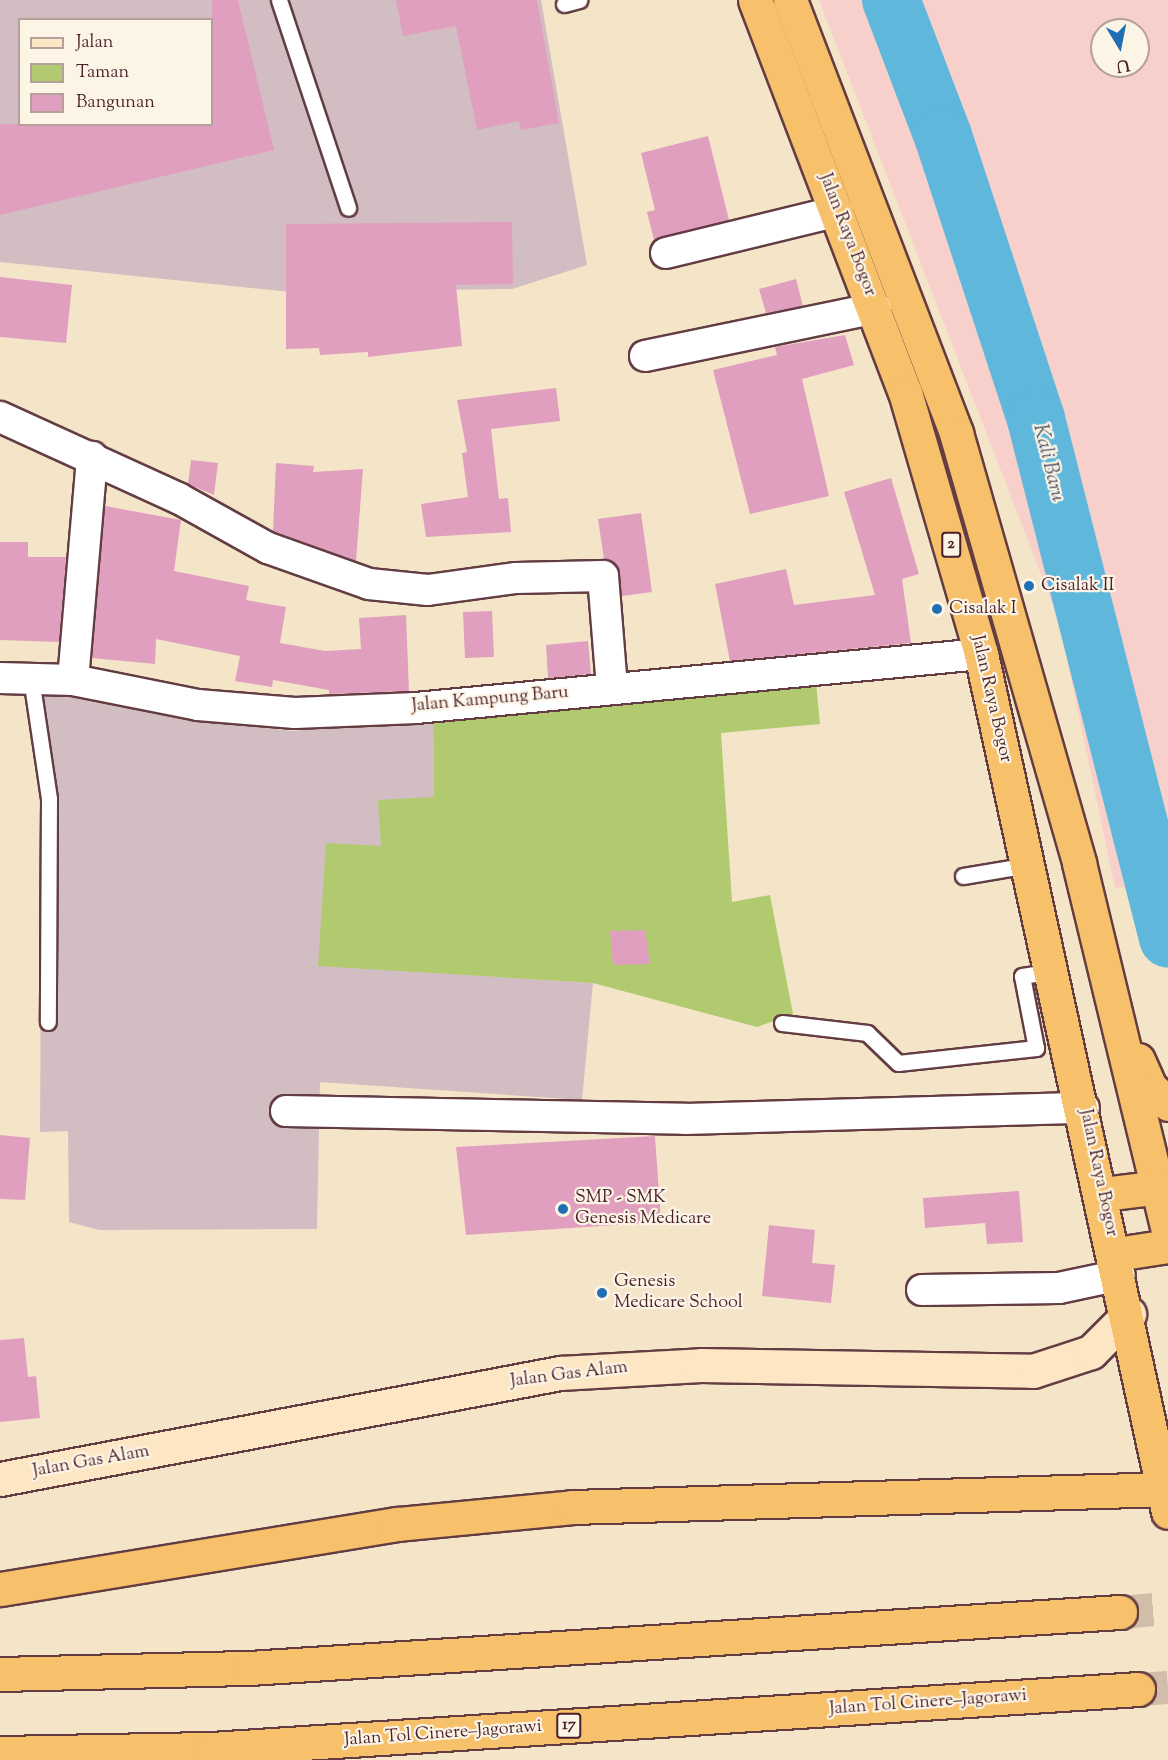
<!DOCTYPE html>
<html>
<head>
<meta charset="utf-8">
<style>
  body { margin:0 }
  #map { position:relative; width:1168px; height:1760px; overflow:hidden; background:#f4e5c9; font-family:"Sorts Mill Goudy",serif }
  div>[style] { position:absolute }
  .built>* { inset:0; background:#f7d0cb }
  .industrial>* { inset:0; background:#d2bec2 }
  .green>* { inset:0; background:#b1ca6f }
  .river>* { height:58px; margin:-29px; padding:0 29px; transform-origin:29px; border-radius:29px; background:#5fb7dc }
  .building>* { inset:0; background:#e19fbf }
  .highway-tunnel>* { height:33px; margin-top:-16.5px; transform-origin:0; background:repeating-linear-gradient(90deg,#d2bda9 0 33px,transparent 0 49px) }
  .roads { filter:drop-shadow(2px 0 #643d43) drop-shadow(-2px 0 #643d43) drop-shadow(0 2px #643d43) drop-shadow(0 -2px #643d43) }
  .lane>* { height:15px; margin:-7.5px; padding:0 7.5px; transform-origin:7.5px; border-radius:7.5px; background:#fff }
  .street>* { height:30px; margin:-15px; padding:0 15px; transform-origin:15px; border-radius:15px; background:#fff }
  .secondary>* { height:33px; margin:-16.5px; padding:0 16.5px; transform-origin:16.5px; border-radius:16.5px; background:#fce6c4 }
  .highway>* { height:33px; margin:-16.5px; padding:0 16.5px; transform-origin:16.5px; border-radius:16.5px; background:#f7c06b }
  .dots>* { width:16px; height:16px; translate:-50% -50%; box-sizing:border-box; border:3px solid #fcf5e5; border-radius:50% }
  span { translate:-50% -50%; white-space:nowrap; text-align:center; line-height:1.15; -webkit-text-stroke:4.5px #fcf5e5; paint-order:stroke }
  .shield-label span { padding:2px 4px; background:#fcf5e5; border:2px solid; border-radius:4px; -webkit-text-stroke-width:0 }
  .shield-label { font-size:16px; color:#4a1f2b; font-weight:700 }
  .street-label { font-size:18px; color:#4a1f2b }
  .poi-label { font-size:18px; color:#4a1f2b }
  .left { translate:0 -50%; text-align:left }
  .water-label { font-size:20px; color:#515469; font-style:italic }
  .legend { position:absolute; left:18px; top:18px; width:195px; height:108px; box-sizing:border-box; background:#fcf5e5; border:2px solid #b59f9b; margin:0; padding:8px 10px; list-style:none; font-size:18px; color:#4a1f2b }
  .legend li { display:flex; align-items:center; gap:12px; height:30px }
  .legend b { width:30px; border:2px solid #b59f9b }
  .north { position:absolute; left:1090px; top:18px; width:60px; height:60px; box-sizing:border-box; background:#fcf5e5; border:2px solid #b59f9b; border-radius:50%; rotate:170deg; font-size:16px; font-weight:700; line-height:24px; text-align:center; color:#4a1f2b }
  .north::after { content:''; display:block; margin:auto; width:21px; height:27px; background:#1f6fb2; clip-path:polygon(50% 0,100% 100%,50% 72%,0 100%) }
</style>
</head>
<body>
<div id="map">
  <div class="built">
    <i style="clip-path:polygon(evenodd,819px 0,1168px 0,1168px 883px,1115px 888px,1059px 621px,819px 0,1102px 30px,1138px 30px,1138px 66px,1102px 66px,1102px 30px)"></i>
  </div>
  <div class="industrial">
    <i style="clip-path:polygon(evenodd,0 0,541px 0,587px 265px,512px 289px,290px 292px,0 262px,0 0,20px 20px,212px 20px,212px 124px,20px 124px,20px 20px)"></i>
    <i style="clip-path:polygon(41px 686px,224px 723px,292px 731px,433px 718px,434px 797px,381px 847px,318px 965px,593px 983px,582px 1100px,320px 1082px,317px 1229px,99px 1230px,69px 1222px,68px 1131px,40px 1132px,41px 953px,50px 802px)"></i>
  </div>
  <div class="green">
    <i style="clip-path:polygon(816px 682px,820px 724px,721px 733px,732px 902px,770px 895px,793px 1014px,757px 1027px,593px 983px,318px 966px,326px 843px,381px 846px,378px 800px,434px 797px,433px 718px)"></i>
  </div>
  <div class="river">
    <i style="left:891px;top:0;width:146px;rotate:69.1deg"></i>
    <i style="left:943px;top:136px;width:298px;rotate:71.8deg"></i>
    <i style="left:1036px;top:419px;width:536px;rotate:75.73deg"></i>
  </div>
  <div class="building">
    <i style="clip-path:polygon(212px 0,238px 0,274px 150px,0 215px,0 124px,212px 124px)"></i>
    <i style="clip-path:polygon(396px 0,537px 0,559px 123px,521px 130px,519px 121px,477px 130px,456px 26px,403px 36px)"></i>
    <i style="clip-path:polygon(708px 136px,729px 220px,654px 240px,647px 212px,655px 210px,641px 153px)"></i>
    <i style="clip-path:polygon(512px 222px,513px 284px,456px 285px,462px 346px,368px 357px,368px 352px,320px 355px,319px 348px,286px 349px,286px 224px)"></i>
    <i style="clip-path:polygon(0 277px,72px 285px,66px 343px,0 337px)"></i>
    <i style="clip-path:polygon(796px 279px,803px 306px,766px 313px,759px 289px)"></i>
    <i style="clip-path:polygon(845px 335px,854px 365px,802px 379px,829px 496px,750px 514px,713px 370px,777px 355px,775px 347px)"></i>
    <i style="clip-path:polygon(556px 388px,560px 421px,491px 429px,499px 499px,508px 498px,511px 532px,426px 537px,421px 504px,468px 497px,462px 453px,467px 452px,457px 400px)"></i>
    <i style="clip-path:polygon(191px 460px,218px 463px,214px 495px,188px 484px)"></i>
    <i style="clip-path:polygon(276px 463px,314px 466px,313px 472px,363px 469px,356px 561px,273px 531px)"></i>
    <i style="clip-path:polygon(891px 478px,919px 574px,902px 579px,911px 643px,730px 661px,715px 584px,786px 569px,794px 605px,875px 595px,844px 492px)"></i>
    <i style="clip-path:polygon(105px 506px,181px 520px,174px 571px,249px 586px,246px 600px,286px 607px,280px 643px,325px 651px,361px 649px,359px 618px,406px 615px,409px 691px,329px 694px,329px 690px,273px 680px,272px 687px,235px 681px,240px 656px,156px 639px,155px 664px,92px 658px)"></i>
    <i style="clip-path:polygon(641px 513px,652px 592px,622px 596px,618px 567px,604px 559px,598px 519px)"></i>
    <i style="clip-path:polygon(0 542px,28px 542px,28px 557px,66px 557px,59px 642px,0 640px)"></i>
    <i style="clip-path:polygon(492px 611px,494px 657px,465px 658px,463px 612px)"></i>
    <i style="clip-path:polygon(588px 641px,591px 674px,548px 678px,546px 645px)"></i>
    <i style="clip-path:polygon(645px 930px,650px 964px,613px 965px,610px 931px)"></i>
    <i style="clip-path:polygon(0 1135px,30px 1138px,25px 1200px,0 1199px)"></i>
    <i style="clip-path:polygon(655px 1136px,661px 1222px,466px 1235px,456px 1147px)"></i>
    <i style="clip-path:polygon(1019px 1191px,1023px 1242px,987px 1244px,985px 1223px,925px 1228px,923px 1198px)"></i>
    <i style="clip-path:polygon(769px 1225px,815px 1230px,812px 1263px,835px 1265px,831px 1303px,762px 1296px)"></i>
    <i style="clip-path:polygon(24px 1338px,28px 1377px,36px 1376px,40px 1418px,0 1422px,0 1340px)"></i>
  </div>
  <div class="highway-tunnel">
    <i style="left:1120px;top:1612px;width:48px;rotate:-4.8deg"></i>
    <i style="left:1138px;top:1689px;width:30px;rotate:-4deg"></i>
  </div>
  <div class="roads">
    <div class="lane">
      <i style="left:279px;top:0;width:219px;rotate:71.6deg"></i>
      <i style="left:564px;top:4px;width:16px;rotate:-15deg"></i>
      <i style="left:31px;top:678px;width:122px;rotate:81.5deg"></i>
      <i style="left:49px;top:799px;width:223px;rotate:90.3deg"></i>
      <i style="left:963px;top:876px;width:67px;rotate:-9.5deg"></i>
      <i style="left:782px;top:1023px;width:86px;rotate:6.7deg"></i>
      <i style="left:867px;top:1033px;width:43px;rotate:44.1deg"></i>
      <i style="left:898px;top:1063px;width:139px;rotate:-6.2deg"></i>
      <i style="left:1036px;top:1048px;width:73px;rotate:-101deg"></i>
      <i style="left:1022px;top:976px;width:31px;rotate:-9deg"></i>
    </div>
    <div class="street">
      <i style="left:666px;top:253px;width:177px;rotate:-13.7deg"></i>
      <i style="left:645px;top:356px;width:236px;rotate:-11.7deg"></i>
      <i style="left:0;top:417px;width:196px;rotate:24.5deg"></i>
      <i style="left:178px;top:498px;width:103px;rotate:29.1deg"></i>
      <i style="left:268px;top:548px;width:107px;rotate:19.6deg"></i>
      <i style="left:369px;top:584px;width:59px;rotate:5.8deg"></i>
      <i style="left:428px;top:590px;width:89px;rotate:-7.8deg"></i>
      <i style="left:516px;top:578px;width:87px;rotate:-1.3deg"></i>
      <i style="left:603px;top:576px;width:113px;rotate:85.4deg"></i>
      <i style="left:0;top:678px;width:73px;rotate:1.6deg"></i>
      <i style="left:73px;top:680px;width:127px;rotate:11.3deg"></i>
      <i style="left:198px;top:705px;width:97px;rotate:4.7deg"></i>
      <i style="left:295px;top:713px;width:121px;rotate:-2.4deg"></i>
      <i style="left:416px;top:708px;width:568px;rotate:-5.46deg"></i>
      <i style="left:73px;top:680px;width:224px;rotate:-85.1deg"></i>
      <i style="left:286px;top:1111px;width:399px;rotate:1.1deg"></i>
      <i style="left:685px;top:1119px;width:399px;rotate:-1.6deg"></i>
      <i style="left:922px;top:1290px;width:137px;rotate:-0.8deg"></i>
      <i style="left:1059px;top:1288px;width:62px;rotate:-12deg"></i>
    </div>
    <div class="secondary">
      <i style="left:0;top:1479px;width:570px;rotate:-10.72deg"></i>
      <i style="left:560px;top:1373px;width:141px;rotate:-3.2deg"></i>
      <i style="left:701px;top:1365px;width:332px;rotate:1deg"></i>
      <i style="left:1033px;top:1371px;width:61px;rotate:-18.1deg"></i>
      <i style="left:1091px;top:1352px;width:54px;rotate:-45deg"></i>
    </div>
    <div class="highway">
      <i style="left:755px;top:0;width:420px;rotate:69.1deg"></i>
      <i style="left:905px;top:392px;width:273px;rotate:73.8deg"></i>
      <i style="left:981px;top:654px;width:878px;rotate:77.7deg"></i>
      <i style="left:790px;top:0;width:464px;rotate:69deg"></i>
      <i style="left:956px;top:433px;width:447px;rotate:74deg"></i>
      <i style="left:1079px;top:863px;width:379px;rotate:76.4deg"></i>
      <i style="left:1138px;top:1060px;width:30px;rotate:66deg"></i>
      <i style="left:1150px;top:1087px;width:25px;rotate:43deg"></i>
      <i style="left:1103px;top:1194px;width:65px;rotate:-7deg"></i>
      <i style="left:1116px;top:1254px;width:53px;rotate:-8.7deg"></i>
      <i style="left:0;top:1589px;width:402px;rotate:-9.3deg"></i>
      <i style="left:397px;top:1524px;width:176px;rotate:-5.5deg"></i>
      <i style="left:572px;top:1507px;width:596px;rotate:-1.73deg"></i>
      <i style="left:0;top:1674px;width:249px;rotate:-1.4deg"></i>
      <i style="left:249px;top:1668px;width:873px;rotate:-3.68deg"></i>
      <i style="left:0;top:1753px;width:211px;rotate:-1.1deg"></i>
      <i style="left:211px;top:1749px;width:929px;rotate:-3.7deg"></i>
    </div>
  </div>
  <div class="dots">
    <i style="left:1029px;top:586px;background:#1f6fb2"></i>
    <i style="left:937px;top:609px;background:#1f6fb2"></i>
    <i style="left:563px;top:1209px;background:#1f6fb2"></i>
    <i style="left:602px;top:1293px;background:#1f6fb2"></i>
  </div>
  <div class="shield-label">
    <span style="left:951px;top:545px">2</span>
    <span style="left:569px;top:1726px">17</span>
  </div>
  <div class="street-label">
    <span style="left:847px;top:235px;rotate:69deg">Jalan Raya Bogor</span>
    <span style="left:991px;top:699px;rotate:77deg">Jalan Raya Bogor</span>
    <span style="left:490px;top:700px;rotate:-5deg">Jalan Kampung Baru</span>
    <span style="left:1098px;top:1173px;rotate:78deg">Jalan Raya Bogor</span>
    <span style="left:569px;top:1375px;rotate:-7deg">Jalan Gas Alam</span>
    <span style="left:91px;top:1462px;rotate:-10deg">Jalan Gas Alam</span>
    <span style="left:928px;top:1703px;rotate:-4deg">Jalan Tol Cinere–Jagorawi</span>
    <span style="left:443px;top:1734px;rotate:-4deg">Jalan Tol Cinere–Jagorawi</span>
  </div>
  <div class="poi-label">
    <span class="left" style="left:1041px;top:586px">Cisalak II</span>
    <span class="left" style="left:949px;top:609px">Cisalak I</span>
    <span class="left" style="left:575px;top:1209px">SMP - SMK<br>Genesis Medicare</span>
    <span class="left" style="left:614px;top:1293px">Genesis<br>Medicare School</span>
  </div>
  <div class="water-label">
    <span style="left:1048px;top:463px;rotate:76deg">Kali Baru</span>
  </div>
  <ul class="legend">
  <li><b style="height:8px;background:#fce6c4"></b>Jalan</li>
  <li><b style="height:16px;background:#b1ca6f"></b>Taman</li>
  <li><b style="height:16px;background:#e19fbf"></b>Bangunan</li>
  </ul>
  <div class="north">U</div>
</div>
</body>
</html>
